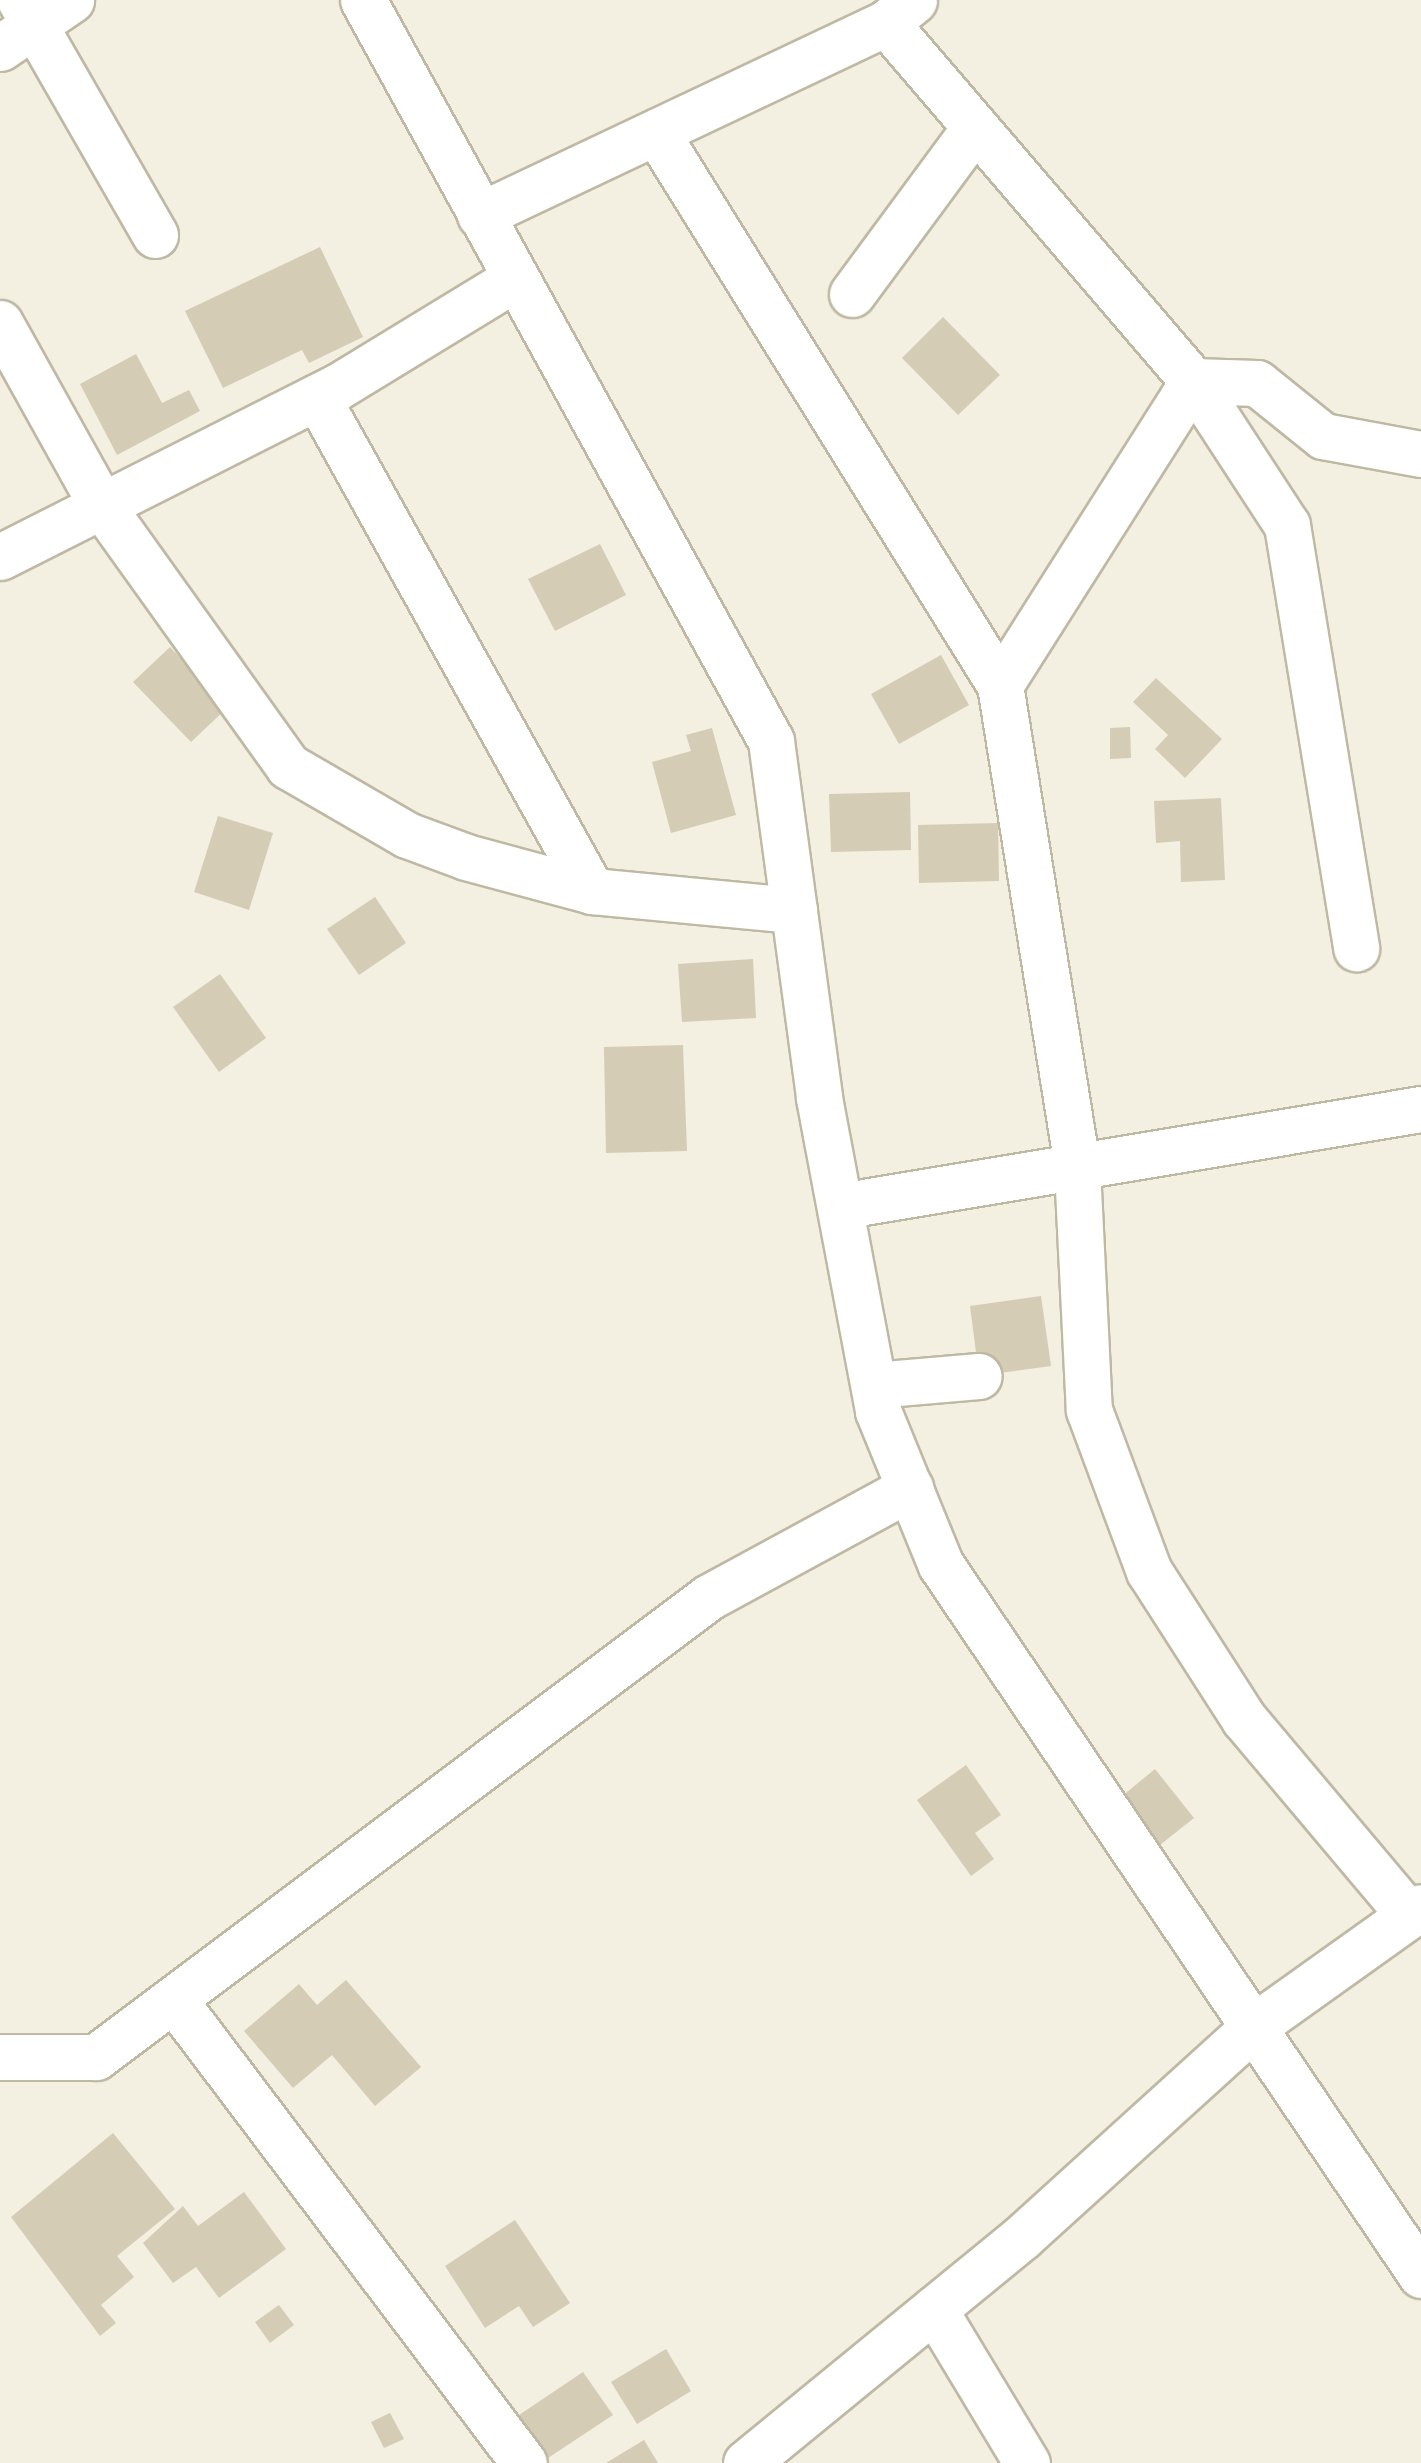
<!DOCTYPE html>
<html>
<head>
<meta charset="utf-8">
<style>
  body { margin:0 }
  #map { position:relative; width:1421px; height:2463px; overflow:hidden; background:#f3efe1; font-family:Ubuntu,sans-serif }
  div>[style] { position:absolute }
  .building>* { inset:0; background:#d5ccb5 }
  .roads { filter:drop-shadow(2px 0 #bfb8a3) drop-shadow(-2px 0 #bfb8a3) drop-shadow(0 2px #bfb8a3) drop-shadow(0 -2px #bfb8a3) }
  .minor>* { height:45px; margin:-22.5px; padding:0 22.5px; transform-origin:22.5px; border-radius:22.5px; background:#fff }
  span { translate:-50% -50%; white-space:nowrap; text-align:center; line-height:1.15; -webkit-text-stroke:10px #fff; paint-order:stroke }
</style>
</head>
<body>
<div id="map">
  <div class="building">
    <i style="clip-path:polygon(320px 247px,363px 337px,309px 363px,302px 350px,223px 388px,185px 311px)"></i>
    <i style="clip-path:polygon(943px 317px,1000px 375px,958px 415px,902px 358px)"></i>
    <i style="clip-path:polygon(136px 354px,162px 403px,189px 390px,200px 411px,117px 455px,80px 384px)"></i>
    <i style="clip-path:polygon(600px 544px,626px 595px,555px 631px,528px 579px)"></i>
    <i style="clip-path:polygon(170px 647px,227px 708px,191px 742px,133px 682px)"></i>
    <i style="clip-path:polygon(941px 655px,969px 705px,899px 744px,871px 694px)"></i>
    <i style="clip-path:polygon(1156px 678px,1222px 739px,1185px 778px,1155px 749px,1168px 735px,1133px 702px)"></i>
    <i style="clip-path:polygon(1130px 727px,1131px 758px,1110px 759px,1110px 728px)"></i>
    <i style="clip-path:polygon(712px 728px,736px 815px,671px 833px,652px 762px,691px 751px,686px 735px)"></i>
    <i style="clip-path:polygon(910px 792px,911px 850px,831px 852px,829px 794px)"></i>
    <i style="clip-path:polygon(1221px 798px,1225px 880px,1181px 882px,1180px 841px,1156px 843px,1154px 801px)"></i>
    <i style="clip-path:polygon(218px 816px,273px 833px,249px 910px,194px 892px)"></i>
    <i style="clip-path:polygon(998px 823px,999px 881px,919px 883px,918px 825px)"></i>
    <i style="clip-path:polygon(375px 897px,406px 943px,359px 975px,327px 929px)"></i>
    <i style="clip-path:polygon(753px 959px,756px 1018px,682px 1022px,678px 964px)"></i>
    <i style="clip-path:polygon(220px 974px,266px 1038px,219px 1072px,173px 1007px)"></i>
    <i style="clip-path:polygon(683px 1045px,687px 1151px,606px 1153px,604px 1047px)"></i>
    <i style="clip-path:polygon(1041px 1296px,1051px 1366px,979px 1376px,970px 1306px)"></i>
    <i style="clip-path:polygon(966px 1765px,1001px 1815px,975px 1833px,994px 1859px,971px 1876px,917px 1800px)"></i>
    <i style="clip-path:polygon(1155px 1769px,1194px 1818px,1160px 1845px,1121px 1797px)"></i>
    <i style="clip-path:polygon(346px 1980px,421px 2067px,375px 2106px,332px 2055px,293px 2088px,244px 2031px,299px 1984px,317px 2005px)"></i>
    <i style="clip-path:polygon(113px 2133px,175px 2209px,117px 2256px,134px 2277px,101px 2305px,116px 2323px,100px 2336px,11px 2217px)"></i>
    <i style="clip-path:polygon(244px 2192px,286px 2249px,219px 2298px,196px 2267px,173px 2283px,143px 2243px,183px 2206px,198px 2226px)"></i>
    <i style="clip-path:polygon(515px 2220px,570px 2303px,533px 2327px,519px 2306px,485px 2328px,445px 2266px)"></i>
    <i style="clip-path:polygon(279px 2305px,294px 2325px,270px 2343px,255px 2322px)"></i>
    <i style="clip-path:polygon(666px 2349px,691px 2391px,637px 2424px,611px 2382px)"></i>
    <i style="clip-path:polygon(583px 2372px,613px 2415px,548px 2458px,519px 2415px)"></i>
    <i style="clip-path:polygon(390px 2413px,404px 2439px,384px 2448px,371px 2422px)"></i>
    <i style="clip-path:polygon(644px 2440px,658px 2463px,606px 2463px)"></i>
  </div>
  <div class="roads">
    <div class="minor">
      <i style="left:20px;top:0;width:271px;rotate:60.1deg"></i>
      <i style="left:363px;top:0;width:846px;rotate:61.16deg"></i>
      <i style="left:771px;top:741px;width:360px;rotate:82.3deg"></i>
      <i style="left:819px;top:1098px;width:319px;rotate:79.3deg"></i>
      <i style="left:878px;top:1411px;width:166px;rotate:67.8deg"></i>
      <i style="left:941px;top:1565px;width:857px;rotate:55.94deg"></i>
      <i style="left:886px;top:23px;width:472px;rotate:49.4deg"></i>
      <i style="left:1193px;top:381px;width:172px;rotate:56.9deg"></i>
      <i style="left:1287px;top:525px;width:429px;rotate:80.7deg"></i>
      <i style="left:0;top:48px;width:86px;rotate:-34.1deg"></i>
      <i style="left:656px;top:132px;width:651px;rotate:58.12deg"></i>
      <i style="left:1000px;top:685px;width:489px;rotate:80.9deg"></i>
      <i style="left:1077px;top:1168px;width:242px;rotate:87.2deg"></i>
      <i style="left:1089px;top:1410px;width:172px;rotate:69.6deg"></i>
      <i style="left:1149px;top:1571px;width:176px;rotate:57.3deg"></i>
      <i style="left:1244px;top:1719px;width:256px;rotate:49.9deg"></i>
      <i style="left:480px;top:215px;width:449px;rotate:-25.3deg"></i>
      <i style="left:886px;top:23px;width:36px;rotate:-39deg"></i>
      <i style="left:852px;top:294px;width:207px;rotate:-53.6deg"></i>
      <i style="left:0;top:323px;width:210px;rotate:60.9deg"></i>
      <i style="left:102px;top:506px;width:320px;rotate:54.4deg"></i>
      <i style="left:288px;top:766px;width:138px;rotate:30.1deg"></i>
      <i style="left:407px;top:835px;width:63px;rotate:20.4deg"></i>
      <i style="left:466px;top:857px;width:131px;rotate:15.1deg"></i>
      <i style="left:592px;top:891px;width:203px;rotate:5.4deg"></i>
      <i style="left:317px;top:397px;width:565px;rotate:60.9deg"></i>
      <i style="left:0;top:557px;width:377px;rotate:-26.8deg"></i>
      <i style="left:337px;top:387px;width:207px;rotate:-31.4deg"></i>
      <i style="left:1000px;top:685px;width:360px;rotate:-57.6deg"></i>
      <i style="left:1193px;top:381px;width:64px;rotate:1.8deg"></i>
      <i style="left:1257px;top:383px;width:85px;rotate:38.8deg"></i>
      <i style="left:1323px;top:436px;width:100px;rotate:10.4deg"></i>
      <i style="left:840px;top:1206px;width:589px;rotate:-9.48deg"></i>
      <i style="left:874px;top:1385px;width:105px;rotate:-4.9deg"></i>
      <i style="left:177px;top:2004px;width:575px;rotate:52.91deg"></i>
      <i style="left:0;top:2057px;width:96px"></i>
      <i style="left:96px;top:2057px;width:766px;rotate:-36.88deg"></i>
      <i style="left:709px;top:1597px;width:229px;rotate:-28.5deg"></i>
      <i style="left:934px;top:2309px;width:180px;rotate:58.9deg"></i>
      <i style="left:746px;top:2463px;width:357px;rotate:-39.3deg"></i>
      <i style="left:1022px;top:2237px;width:317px;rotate:-42.2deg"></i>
      <i style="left:1257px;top:2024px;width:201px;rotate:-35.5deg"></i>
    </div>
  </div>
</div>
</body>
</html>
